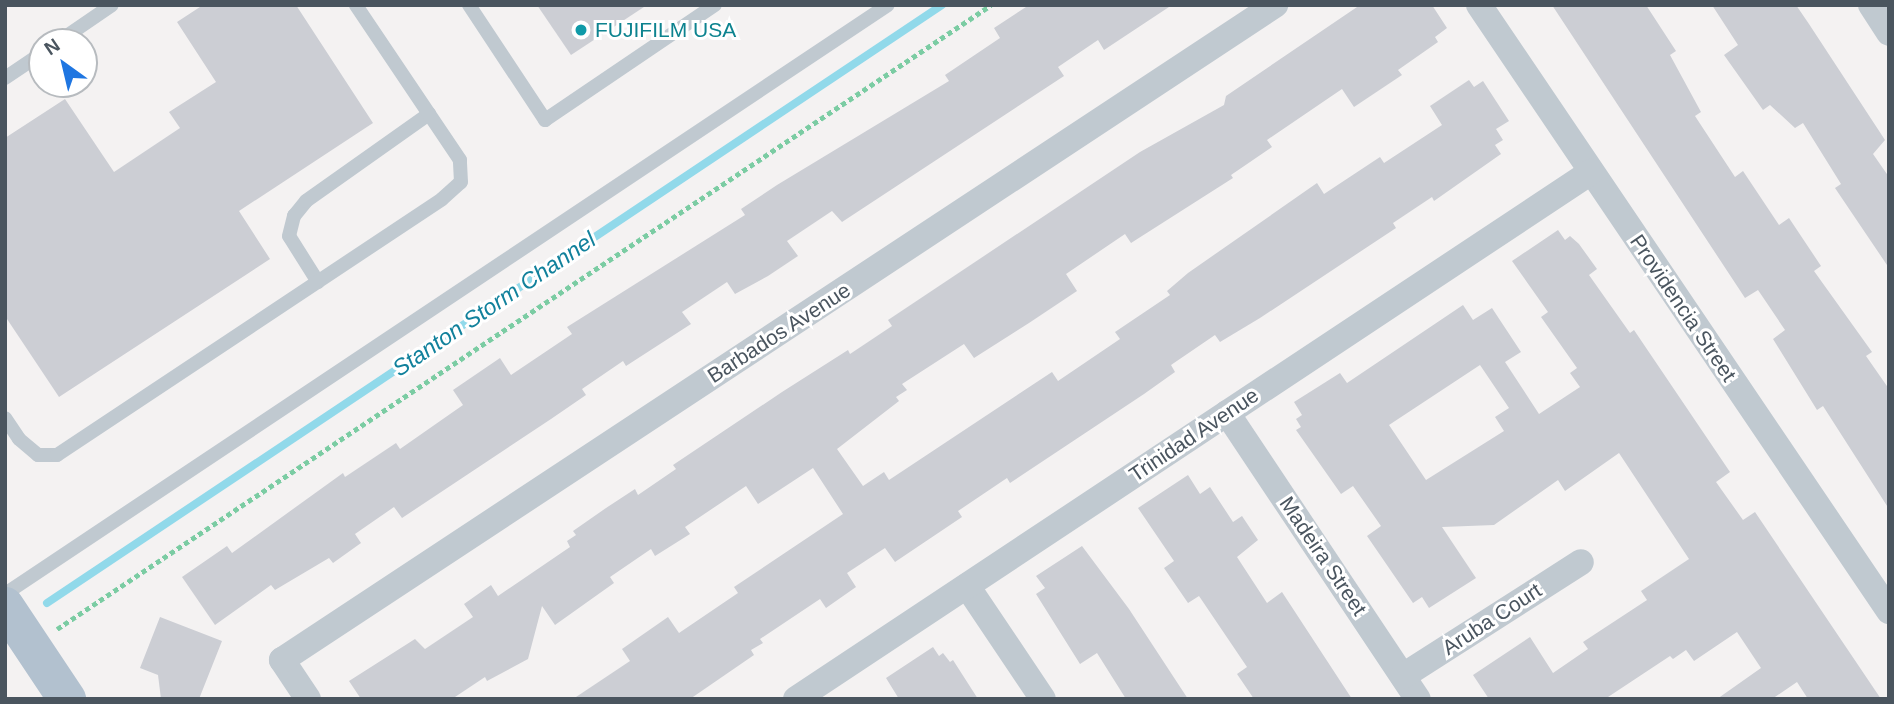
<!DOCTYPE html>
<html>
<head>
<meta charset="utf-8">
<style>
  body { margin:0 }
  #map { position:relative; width:1894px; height:704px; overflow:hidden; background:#f4f2f2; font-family:Arial,sans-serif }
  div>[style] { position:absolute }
  .stream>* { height:8px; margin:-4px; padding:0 4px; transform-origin:4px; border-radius:4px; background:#91d9ea }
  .building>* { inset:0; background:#ccced4 }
  .path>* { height:4.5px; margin-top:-2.25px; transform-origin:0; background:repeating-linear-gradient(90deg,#7bcca3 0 5px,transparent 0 8.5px) }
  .service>* { height:14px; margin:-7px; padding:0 7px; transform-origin:7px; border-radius:7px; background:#c0c9d0 }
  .minor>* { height:26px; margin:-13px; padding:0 13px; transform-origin:13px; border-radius:13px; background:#c0c9d0 }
  .primary>* { height:38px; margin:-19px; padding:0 19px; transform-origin:19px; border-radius:19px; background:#b2c1cf }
  .dots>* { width:19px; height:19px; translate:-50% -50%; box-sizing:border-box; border:4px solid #fff; border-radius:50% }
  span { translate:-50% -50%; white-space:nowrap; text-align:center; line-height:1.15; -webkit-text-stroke:6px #fff; paint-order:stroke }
  .culture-label { font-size:21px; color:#0d838f }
  .left { translate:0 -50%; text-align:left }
  .street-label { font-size:21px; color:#4a555f }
  .water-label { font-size:23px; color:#11819c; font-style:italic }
  .frame { position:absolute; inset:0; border:7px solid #4a555f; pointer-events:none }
  .north { position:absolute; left:28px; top:28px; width:70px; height:70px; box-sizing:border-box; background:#fff; border:2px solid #b7bbbf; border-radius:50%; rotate:326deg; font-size:19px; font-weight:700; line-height:28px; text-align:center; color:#4a555f }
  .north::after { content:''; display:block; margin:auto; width:24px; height:32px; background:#1f76e1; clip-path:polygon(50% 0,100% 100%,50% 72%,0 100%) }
</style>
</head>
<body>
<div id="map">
  <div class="stream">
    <i style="left:47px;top:603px;width:1076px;rotate:-33.75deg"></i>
  </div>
  <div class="building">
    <i style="clip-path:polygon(203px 5px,296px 5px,373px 123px,239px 211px,270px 259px,59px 397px,5px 316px,5px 138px,65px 99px,114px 172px,180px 128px,169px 112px,216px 82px,177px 22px)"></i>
    <i style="clip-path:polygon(537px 5px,647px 5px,571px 55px)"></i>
    <i style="clip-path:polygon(1029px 5px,1172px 5px,1104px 50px,1098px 40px,1058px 67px,1064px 76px,842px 222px,832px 211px,787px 241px,798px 256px,768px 276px,735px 294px,727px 282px,682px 312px,691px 324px,626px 366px,623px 361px,582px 389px,586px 395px,551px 419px,402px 518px,394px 507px,355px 534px,361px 543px,333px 563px,329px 558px,275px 590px,271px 585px,215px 625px,182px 577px,227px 546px,232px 553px,343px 473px,345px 477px,396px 443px,400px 449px,463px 405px,453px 390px,500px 358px,511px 375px,572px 334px,567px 327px,745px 215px,741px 209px,777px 185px,949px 81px,945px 75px,1000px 38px,994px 28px)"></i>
    <i style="clip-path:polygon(1360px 5px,1432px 5px,1447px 28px,1435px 37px,1438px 42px,1398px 70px,1402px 75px,1354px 107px,1342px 89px,1267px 140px,1272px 147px,1231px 175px,1233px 178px,1131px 243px,1125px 234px,1066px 274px,1077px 291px,1029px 323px,974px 358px,964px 344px,902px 384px,907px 390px,896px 397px,899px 401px,837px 449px,863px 486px,884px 472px,889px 480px,1052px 372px,1058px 381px,1120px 339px,1115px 332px,1170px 295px,1167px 291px,1188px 273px,1317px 183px,1324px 194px,1380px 157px,1384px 163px,1442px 125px,1430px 106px,1469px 80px,1474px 87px,1483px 81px,1509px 121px,1496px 129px,1503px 140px,1495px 145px,1501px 154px,1434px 201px,1432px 197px,1393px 223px,1396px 228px,1260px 318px,1220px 342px,1215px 335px,1171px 365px,1175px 372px,1144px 394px,1010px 483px,1007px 478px,958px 511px,962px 517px,895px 562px,885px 548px,847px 573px,856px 587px,826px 608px,820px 599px,760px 639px,763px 643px,751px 650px,754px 655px,690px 699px,573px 699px,630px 661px,622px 649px,668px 617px,679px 633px,738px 593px,734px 587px,843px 514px,813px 468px,758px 504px,746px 486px,685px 527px,690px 534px,655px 556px,651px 549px,610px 577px,614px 583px,555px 625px,542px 606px,528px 659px,487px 681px,485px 677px,452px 699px,361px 699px,349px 681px,415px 639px,425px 649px,473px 617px,464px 604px,491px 585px,498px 596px,570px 547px,567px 541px,576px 535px,573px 531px,606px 508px,635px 489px,638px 495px,676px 469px,673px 465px,782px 392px,848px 350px,850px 354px,892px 326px,888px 320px,1140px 152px,1224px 105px,1226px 96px)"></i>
    <i style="clip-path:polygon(1552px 5px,1646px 5px,1676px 51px,1670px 55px,1701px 112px,1695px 116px,1735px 177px,1743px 171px,1779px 225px,1789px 218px,1821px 266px,1814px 271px,1872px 352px,1866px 356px,1889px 389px,1889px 509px,1823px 406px,1817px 410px,1773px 339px,1785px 330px,1758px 290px,1745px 298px)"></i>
    <i style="clip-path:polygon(1712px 5px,1796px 5px,1809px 24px,1885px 140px,1873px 154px,1889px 177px,1889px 268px,1835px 188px,1841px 184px,1803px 123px,1795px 128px,1770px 105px,1763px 110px,1724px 55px,1738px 45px)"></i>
    <i style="clip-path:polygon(evenodd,1558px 230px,1565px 240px,1570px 236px,1579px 244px,1597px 269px,1589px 275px,1630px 333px,1634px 330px,1730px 472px,1716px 482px,1743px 520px,1755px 512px,1881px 699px,1808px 699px,1797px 682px,1772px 699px,1717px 699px,1761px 668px,1737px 632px,1694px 661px,1686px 650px,1673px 659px,1670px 656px,1605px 699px,1489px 699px,1473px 675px,1530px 637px,1553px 673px,1588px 649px,1583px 642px,1647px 600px,1641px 591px,1689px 559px,1619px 453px,1565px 491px,1558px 480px,1494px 525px,1442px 527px,1476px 578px,1429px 608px,1422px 597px,1413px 603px,1367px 536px,1381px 526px,1353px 486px,1341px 494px,1296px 430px,1301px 427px,1296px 419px,1302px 415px,1294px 402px,1340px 373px,1347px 383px,1463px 305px,1473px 320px,1492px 308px,1521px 352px,1505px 362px,1539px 414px,1580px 387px,1570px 373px,1577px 368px,1541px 317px,1548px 312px,1512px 261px,1558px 230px,1480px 365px,1509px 408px,1495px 417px,1504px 431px,1426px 480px,1389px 425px,1480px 365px)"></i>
    <i style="clip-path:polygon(1188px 475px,1200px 494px,1210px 487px,1233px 522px,1242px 516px,1258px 540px,1237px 557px,1267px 603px,1282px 592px,1352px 699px,1254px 699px,1237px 674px,1247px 667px,1199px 596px,1188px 603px,1164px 568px,1174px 561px,1138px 508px)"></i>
    <i style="clip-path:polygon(1082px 546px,1129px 609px,1188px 699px,1126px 699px,1097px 653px,1080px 664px,1036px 594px,1045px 588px,1036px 576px)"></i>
    <i style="clip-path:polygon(160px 617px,222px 641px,199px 699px,161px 699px,158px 675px,140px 668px)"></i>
    <i style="clip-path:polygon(933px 647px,939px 656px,943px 653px,950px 662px,953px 660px,978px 699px,899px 699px,886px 678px)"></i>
  </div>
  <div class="path">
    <i style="left:57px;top:629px;width:1123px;rotate:-33.75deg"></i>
  </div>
  <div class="service">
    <i style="left:469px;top:5px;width:138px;rotate:56.5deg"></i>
    <i style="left:545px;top:120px;width:205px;rotate:-34.1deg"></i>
    <i style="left:58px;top:42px;width:65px;rotate:-34.4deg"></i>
    <i style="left:5px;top:78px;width:45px;rotate:-34deg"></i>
    <i style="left:318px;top:282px;width:54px;rotate:-122.2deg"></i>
    <i style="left:289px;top:236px;width:21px;rotate:-76deg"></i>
    <i style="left:294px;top:216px;width:19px;rotate:-51deg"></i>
    <i style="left:306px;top:201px;width:151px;rotate:-35.3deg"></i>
    <i style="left:5px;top:418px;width:25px;rotate:56deg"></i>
    <i style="left:19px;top:439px;width:25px;rotate:40deg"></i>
    <i style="left:38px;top:455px;width:19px"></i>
    <i style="left:57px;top:455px;width:462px;rotate:-33.6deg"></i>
    <i style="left:442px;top:199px;width:25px;rotate:-42deg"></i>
    <i style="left:461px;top:182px;width:22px;rotate:-93deg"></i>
    <i style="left:460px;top:160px;width:187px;rotate:-123.9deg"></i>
    <i style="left:5px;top:594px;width:1061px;rotate:-33.71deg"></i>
  </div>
  <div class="minor">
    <i style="left:1479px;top:5px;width:732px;rotate:55.92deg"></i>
    <i style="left:1871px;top:5px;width:33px;rotate:57deg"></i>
    <i style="left:1227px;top:413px;width:344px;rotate:56.3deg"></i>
    <i style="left:967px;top:586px;width:136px;rotate:56.1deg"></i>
    <i style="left:1403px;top:676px;width:211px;rotate:-32.6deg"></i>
    <i style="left:308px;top:699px;width:47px;rotate:-123.7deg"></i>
    <i style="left:282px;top:660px;width:1190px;rotate:-33.41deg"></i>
    <i style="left:796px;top:699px;width:954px;rotate:-33.54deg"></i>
  </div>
  <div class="primary">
    <i style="left:5px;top:606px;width:112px;rotate:56.3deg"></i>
  </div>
  <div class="dots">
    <i style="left:581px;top:30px;background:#0f9aa8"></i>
  </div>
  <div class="culture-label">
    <span class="left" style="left:595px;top:30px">FUJIFILM USA</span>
  </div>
  <div class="street-label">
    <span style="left:1683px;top:308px;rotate:56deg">Providencia Street</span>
    <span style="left:779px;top:333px;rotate:-33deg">Barbados Avenue</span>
    <span style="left:1194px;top:435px;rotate:-34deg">Trinidad Avenue</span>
    <span style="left:1323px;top:556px;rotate:56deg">Madeira Street</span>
    <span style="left:1492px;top:619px;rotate:-33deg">Aruba Court</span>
  </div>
  <div class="water-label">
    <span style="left:494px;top:304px;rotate:-34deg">Stanton Storm Channel</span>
  </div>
  <div class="frame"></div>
  <div class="north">N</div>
</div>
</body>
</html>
